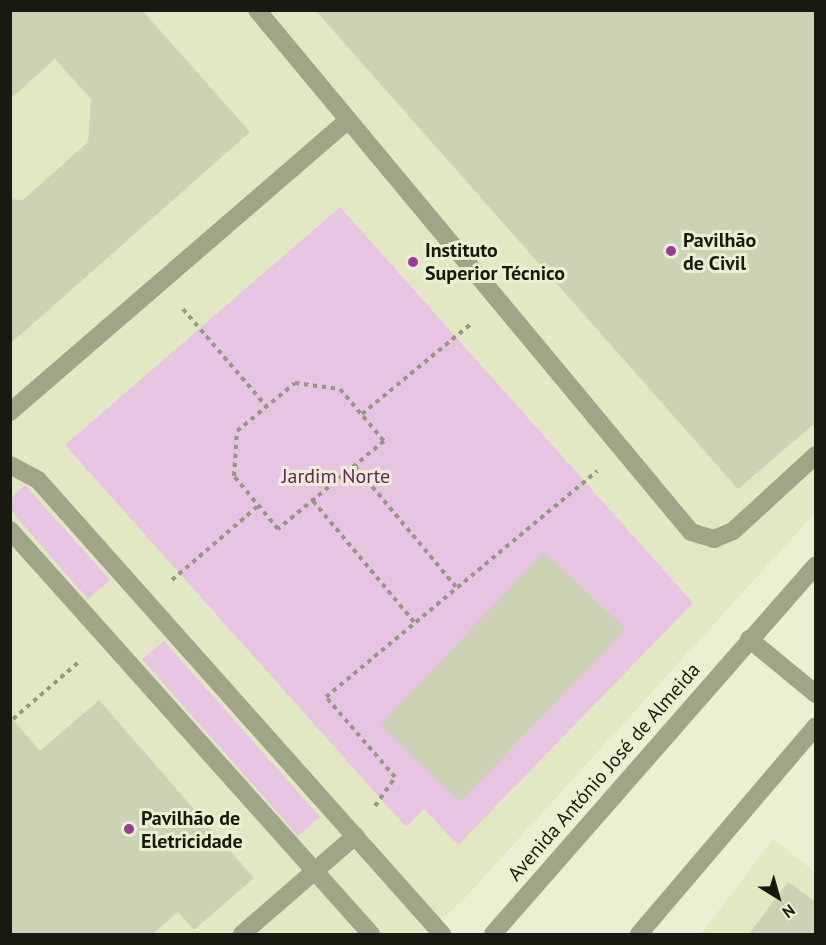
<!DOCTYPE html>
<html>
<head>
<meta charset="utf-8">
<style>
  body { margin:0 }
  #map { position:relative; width:826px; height:945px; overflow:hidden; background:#eaf0d1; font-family:"PT Sans",sans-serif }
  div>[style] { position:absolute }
  .built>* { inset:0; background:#e1e9c2 }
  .green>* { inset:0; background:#e8c4e3 }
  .building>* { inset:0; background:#ccd3b4 }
  .path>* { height:4px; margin-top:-2px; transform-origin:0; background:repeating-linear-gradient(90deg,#949982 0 4.5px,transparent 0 9px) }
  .service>* { height:18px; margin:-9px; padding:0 9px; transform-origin:9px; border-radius:9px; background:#9fa587 }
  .tertiary>* { height:18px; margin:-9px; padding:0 9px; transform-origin:9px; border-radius:9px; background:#9fa587 }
  .dots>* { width:16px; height:16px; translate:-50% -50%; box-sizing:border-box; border:3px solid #eaf0d1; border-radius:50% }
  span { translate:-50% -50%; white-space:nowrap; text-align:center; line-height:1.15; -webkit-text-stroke:6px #eaf0d1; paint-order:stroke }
  .poi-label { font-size:20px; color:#181a0f; font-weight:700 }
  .left { translate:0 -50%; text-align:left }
  .park-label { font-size:20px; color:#65225f }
  .street-label { font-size:20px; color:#181a0f }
  .frame { position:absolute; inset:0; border:12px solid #181a0f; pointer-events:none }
  .north { position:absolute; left:748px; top:867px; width:60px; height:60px; -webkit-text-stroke:4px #eaf0d1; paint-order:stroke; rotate:143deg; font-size:16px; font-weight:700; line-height:24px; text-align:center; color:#181a0f }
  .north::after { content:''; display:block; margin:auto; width:21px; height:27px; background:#181a0f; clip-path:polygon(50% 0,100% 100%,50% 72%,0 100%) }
</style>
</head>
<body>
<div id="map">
  <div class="built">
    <i style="clip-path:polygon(10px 11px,815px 11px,815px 513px,462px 901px,423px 934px,11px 934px)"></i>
    <i style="clip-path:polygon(773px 839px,815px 872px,815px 934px,701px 934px)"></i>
  </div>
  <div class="green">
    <i style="clip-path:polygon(340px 207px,693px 603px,458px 845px,424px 809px,406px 827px,65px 445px)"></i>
    <i style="clip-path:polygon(25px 485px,110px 580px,88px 599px,11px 511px,11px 498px)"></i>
    <i style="clip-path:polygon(164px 641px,320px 817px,298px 836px,142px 659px)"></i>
  </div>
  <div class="building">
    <i style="clip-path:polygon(10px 10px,142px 10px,250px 132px,10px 344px,10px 199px,23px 200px,88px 142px,91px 99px,55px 59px,10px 99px)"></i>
    <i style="clip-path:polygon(315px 10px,816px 10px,816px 422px,738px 489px)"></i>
    <i style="clip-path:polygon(544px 552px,626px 629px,460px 802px,380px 725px)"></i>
    <i style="clip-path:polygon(99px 700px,254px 878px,194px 930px,178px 912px,153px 934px,10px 934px,10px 716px,40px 751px)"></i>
    <i style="clip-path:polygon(788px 882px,816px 902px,816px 934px,749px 934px)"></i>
  </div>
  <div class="path">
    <i style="left:183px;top:309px;width:128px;rotate:49.4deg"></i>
    <i style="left:295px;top:383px;width:45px;rotate:7.6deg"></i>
    <i style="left:340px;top:389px;width:68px;rotate:49.8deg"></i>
    <i style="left:384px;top:441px;width:138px;rotate:140.3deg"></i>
    <i style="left:278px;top:529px;width:69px;rotate:-129.7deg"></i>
    <i style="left:234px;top:476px;width:45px;rotate:-86.2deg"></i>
    <i style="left:237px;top:431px;width:75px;rotate:-39.6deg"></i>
    <i style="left:362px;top:414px;width:143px;rotate:-39.6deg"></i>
    <i style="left:355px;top:466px;width:158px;rotate:50.1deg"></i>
    <i style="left:313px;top:501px;width:158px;rotate:50.1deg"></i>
    <i style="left:172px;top:580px;width:113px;rotate:-40.7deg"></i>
    <i style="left:13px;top:719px;width:90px;rotate:-40.9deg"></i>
    <i style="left:375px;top:806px;width:35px;rotate:-55deg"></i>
    <i style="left:395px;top:777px;width:106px;rotate:-130.8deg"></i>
    <i style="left:326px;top:697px;width:353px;rotate:-39.8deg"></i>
  </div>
  <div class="service">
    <i style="left:257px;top:10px;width:679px;rotate:50.26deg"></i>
    <i style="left:691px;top:532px;width:24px;rotate:17deg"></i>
    <i style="left:714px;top:539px;width:21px;rotate:-23deg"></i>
    <i style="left:733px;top:531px;width:113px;rotate:-42.5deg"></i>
    <i style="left:10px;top:412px;width:447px;rotate:-40.8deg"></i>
    <i style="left:10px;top:465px;width:32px;rotate:28deg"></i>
    <i style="left:38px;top:480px;width:608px;rotate:48.34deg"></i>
    <i style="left:10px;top:530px;width:542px;rotate:48.22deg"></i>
    <i style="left:242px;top:934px;width:150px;rotate:-40.9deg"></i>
  </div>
  <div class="tertiary">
    <i style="left:749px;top:639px;width:87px;rotate:39.4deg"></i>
    <i style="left:493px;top:934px;width:490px;rotate:-48.8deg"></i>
    <i style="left:639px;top:934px;width:273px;rotate:-49.6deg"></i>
  </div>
  <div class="dots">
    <i style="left:671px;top:251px;background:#a13799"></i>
    <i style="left:413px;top:262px;background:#a13799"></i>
    <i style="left:129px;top:829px;background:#a13799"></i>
  </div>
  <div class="poi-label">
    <span class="left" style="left:683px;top:252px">Pavilhão<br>de Civil</span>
    <span class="left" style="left:425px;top:262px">Instituto<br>Superior Técnico</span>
    <span class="left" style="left:141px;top:830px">Pavilhão de<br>Eletricidade</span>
  </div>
  <div class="park-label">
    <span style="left:336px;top:476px">Jardim Norte</span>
  </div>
  <div class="street-label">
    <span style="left:604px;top:772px;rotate:-49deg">Avenida António José de Almeida</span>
  </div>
  <div class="frame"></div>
  <div class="north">N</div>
</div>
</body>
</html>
